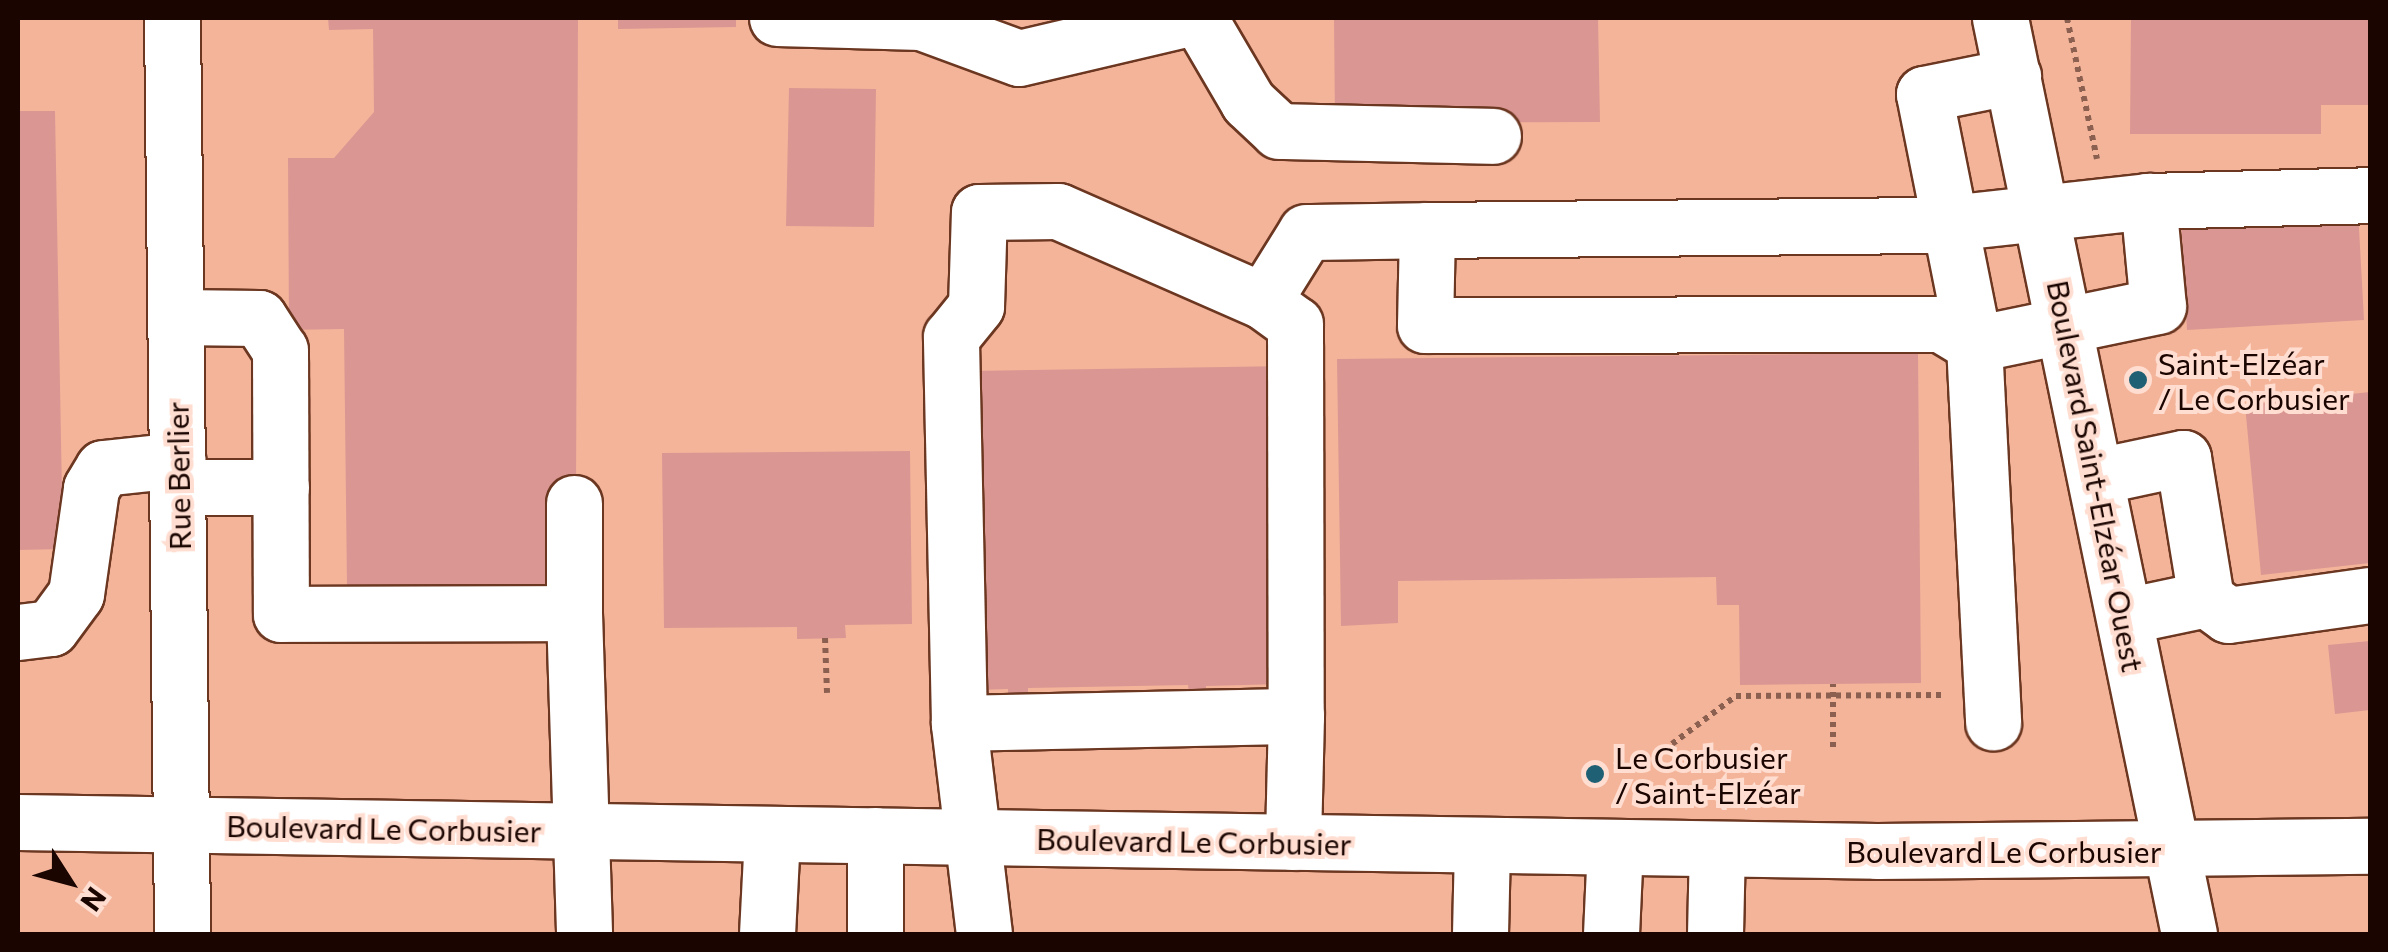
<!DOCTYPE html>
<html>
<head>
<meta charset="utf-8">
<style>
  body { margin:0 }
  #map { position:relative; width:2388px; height:952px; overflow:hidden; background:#f4b49a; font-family:Commissioner,sans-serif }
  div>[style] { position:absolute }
  .building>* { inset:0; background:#da9692 }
  .path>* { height:6px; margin-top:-3px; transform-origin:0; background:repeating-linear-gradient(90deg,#8b6050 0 5px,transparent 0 10px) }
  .roads { filter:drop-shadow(2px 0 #6c3721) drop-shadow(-2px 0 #6c3721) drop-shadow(0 2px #6c3721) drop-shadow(0 -2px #6c3721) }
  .minor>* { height:55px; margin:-27.5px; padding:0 27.5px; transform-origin:27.5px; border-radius:27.5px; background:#fff }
  .dots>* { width:28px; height:28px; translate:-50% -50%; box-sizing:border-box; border:5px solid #ffddd0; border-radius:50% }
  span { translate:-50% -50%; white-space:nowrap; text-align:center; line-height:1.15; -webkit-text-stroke:8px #ffddd0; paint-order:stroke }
  .poi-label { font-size:30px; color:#1a0501 }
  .left { translate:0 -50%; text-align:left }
  .street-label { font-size:30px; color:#1a0501 }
  .frame { position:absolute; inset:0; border:20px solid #1a0501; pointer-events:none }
  .north { position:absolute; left:20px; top:832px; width:100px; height:100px; -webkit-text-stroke:8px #ffddd0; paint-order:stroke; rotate:126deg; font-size:28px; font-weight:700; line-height:40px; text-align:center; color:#1a0501 }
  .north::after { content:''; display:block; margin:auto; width:35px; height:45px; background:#1a0501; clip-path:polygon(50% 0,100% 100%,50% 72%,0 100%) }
</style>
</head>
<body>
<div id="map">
  <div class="building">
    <i style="clip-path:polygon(328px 18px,578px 18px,576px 494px,551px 584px,347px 586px,344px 329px,289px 330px,288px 158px,334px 158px,374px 112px,373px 29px,329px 30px)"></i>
    <i style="clip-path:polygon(618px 18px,736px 18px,736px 27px,618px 29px)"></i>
    <i style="clip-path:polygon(1334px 18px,1598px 18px,1600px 122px,1335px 123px)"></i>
    <i style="clip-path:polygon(2131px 18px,2370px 18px,2370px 105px,2321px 105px,2321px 134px,2130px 134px)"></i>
    <i style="clip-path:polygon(789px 88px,876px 89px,874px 227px,786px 226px)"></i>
    <i style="clip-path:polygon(18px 111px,55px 111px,63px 549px,18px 550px)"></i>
    <i style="clip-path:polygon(2358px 210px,2364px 320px,2187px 330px,2181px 218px)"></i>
    <i style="clip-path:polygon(1918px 353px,1921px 683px,1740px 685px,1739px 605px,1717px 605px,1716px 577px,1398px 581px,1398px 623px,1341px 626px,1337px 359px)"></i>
    <i style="clip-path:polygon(1281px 366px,1284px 684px,1206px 686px,1206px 697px,1189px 695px,1188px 685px,1028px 688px,1028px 702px,1008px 702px,1008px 689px,976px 690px,972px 371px)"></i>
    <i style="clip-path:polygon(2370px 392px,2370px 563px,2261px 575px,2245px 405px)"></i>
    <i style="clip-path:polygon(910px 451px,912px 624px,845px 625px,846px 638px,797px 639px,797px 627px,664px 628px,662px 453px)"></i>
    <i style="clip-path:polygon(2370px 641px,2370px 710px,2335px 714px,2328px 645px)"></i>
  </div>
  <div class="path">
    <i style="left:2067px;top:18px;width:144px;rotate:78deg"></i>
    <i style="left:825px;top:638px;width:55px;rotate:87.9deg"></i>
    <i style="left:1672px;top:744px;width:80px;rotate:-36.9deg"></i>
    <i style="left:1736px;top:696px;width:205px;rotate:-0.3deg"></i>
    <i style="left:1833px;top:747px;width:63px;rotate:-90deg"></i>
  </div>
  <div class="roads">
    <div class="minor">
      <i style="left:172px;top:18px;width:916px;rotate:89.37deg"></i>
      <i style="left:777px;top:18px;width:144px;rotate:1.6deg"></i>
      <i style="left:921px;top:22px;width:104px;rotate:20.2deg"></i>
      <i style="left:1019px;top:58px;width:176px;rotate:-13.2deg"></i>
      <i style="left:1199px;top:18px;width:97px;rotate:59.7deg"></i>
      <i style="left:1248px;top:102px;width:42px;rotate:43.1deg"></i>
      <i style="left:1279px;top:131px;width:214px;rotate:1.3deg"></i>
      <i style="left:2000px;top:18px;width:935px;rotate:78.34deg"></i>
      <i style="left:2148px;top:201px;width:222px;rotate:-1.5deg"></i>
      <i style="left:1263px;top:301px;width:39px;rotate:36deg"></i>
      <i style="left:1295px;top:324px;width:392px;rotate:89.9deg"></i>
      <i style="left:176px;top:317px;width:83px;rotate:0.7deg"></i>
      <i style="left:259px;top:318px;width:38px;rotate:57deg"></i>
      <i style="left:280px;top:350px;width:264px;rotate:89.8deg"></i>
      <i style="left:281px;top:614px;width:293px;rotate:-0.2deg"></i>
      <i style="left:574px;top:613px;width:321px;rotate:88.2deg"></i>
      <i style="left:1974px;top:344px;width:39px;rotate:-149deg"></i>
      <i style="left:1941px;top:324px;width:516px;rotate:179.89deg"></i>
      <i style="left:1425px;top:325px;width:95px;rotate:-88.8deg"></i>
      <i style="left:1427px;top:230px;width:504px;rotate:-0.57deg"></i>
      <i style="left:1931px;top:225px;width:218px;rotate:-6.3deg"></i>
      <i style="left:2148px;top:201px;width:105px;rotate:84.6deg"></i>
      <i style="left:2158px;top:306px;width:188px;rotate:168.3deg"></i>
      <i style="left:1974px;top:344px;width:379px;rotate:87.1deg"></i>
      <i style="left:1974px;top:344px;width:255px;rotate:-101.3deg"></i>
      <i style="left:1924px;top:94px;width:91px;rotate:-11.4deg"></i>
      <i style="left:2098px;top:476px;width:87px;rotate:-12deg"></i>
      <i style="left:2183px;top:458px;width:143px;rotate:80.7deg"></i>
      <i style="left:2206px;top:599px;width:83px;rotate:168.1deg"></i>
      <i style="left:178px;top:487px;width:103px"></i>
      <i style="left:2206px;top:599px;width:27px;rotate:36deg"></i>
      <i style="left:2228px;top:615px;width:143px;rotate:-8deg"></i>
      <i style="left:574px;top:613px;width:110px;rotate:-90deg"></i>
      <i style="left:18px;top:632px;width:33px;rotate:-7deg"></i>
      <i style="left:51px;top:628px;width:42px;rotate:-53.7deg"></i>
      <i style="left:76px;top:594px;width:107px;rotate:-81.9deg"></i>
      <i style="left:91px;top:488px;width:23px;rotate:-59deg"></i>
      <i style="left:103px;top:468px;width:75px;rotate:-6.1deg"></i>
      <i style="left:959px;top:723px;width:386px;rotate:-91.2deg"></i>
      <i style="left:951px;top:337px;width:40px;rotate:-51deg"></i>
      <i style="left:976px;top:306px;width:94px;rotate:-88.2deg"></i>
      <i style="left:979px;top:212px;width:79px;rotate:-0.7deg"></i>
      <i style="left:1058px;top:211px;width:224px;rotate:23.7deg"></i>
      <i style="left:1263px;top:301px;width:81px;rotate:-58.1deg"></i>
      <i style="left:1306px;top:232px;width:121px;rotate:-0.9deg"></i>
      <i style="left:18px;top:822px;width:1859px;rotate:0.89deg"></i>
      <i style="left:1877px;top:851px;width:493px;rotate:-0.6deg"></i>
      <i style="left:875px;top:835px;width:99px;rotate:90deg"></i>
      <i style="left:767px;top:934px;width:100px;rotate:-87.1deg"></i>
      <i style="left:984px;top:934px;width:212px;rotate:-96.8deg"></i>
      <i style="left:959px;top:723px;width:337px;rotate:-1.2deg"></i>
      <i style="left:1296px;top:716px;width:126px;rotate:91.4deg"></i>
      <i style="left:1480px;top:934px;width:89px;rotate:-88.7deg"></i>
      <i style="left:1611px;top:934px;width:87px;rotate:-87.4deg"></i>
      <i style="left:1715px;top:934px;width:85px;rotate:-88.7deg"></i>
    </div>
  </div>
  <div class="dots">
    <i style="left:2138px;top:380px;background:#1f6075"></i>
    <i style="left:1595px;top:774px;background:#1f6075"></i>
  </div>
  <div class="poi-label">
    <span class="left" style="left:2158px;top:380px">Saint-Elzéar<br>/ Le Corbusier</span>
    <span class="left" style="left:1615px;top:774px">Le Corbusier<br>/ Saint-Elzéar</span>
  </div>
  <div class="street-label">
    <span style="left:178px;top:476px;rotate:-91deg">Rue Berlier</span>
    <span style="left:2096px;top:476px;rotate:79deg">Boulevard Saint-Elzéar Ouest</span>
    <span style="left:384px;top:828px;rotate:1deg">Boulevard Le Corbusier</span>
    <span style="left:1194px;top:841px;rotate:1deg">Boulevard Le Corbusier</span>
    <span style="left:2004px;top:851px">Boulevard Le Corbusier</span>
  </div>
  <div class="frame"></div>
  <div class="north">N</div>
</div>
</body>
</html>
